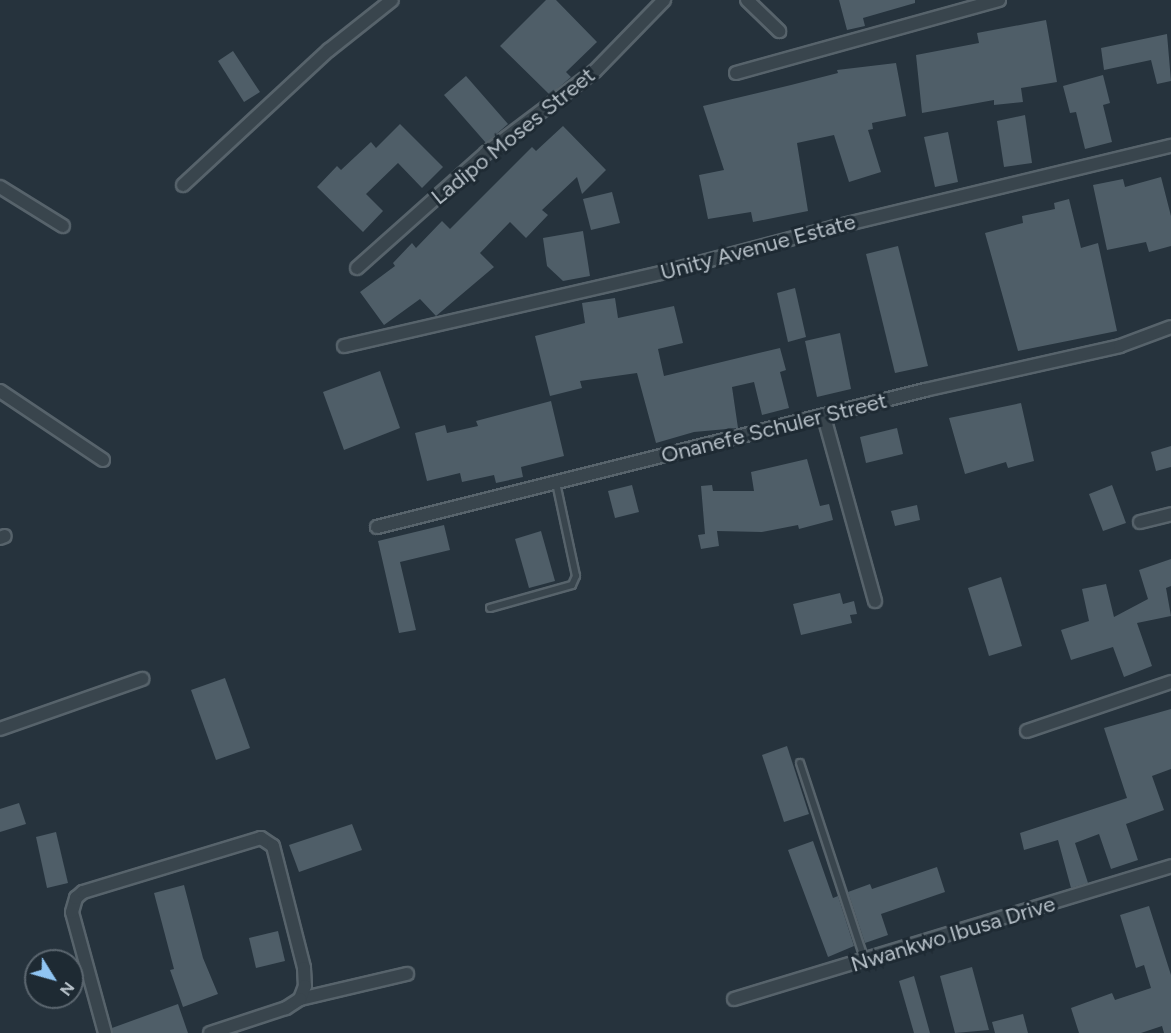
<!DOCTYPE html>
<html>
<head>
<meta charset="utf-8">
<style>
  body { margin:0 }
  #map { position:relative; width:1171px; height:1033px; overflow:hidden; background:#26333d; font-family:Figtree,sans-serif }
  div>[style] { position:absolute }
  .building>* { inset:0; background:#4f5e68 }
  .roads { filter:drop-shadow(2px 0 #57636b) drop-shadow(-2px 0 #57636b) drop-shadow(0 2px #57636b) drop-shadow(0 -2px #57636b) }
  .service>* { height:6px; margin:-3px; padding:0 3px; transform-origin:3px; border-radius:3px; background:#39454d }
  .minor>* { height:12px; margin:-6px; padding:0 6px; transform-origin:6px; border-radius:6px; background:#39454d }
  span { translate:-50% -50%; white-space:nowrap; text-align:center; line-height:1.15; -webkit-text-stroke:6px #1e2a33; paint-order:stroke }
  .street-label { font-size:22px; color:#b6c0c8 }
  .north { position:absolute; left:24px; top:949px; width:60px; height:60px; box-sizing:border-box; background:#1e2a33; border:2px solid #5b666f; border-radius:50%; rotate:127deg; font-size:16px; font-weight:700; line-height:24px; text-align:center; color:#b6c0c8 }
  .north::after { content:''; display:block; margin:auto; width:21px; height:27px; background:#90c5f3; clip-path:polygon(50% 0,100% 100%,50% 72%,0 100%) }
</style>
</head>
<body>
<div id="map">
  <div class="building">
    <i style="clip-path:polygon(546px 0,556px 0,597px 42px,566px 72px,571px 77px,550px 95px,500px 46px)"></i>
    <i style="clip-path:polygon(839px 0,915px 0,915px 3px,863px 18px,865px 26px,847px 30px)"></i>
    <i style="clip-path:polygon(1046px 20px,1057px 82px,1021px 88px,1023px 102px,994px 105px,994px 100px,922px 113px,916px 55px,979px 43px,977px 33px)"></i>
    <i style="clip-path:polygon(1167px 34px,1171px 81px,1157px 84px,1151px 60px,1104px 70px,1101px 48px)"></i>
    <i style="clip-path:polygon(233px 51px,260px 92px,244px 102px,218px 61px)"></i>
    <i style="clip-path:polygon(896px 63px,906px 116px,872px 123px,873px 129px,868px 130px,881px 172px,849px 182px,834px 135px,797px 143px,808px 211px,753px 222px,751px 212px,708px 219px,699px 175px,724px 170px,703px 106px,791px 85px,838px 73px,837px 70px)"></i>
    <i style="clip-path:polygon(1103px 75px,1110px 103px,1103px 105px,1112px 142px,1085px 149px,1076px 112px,1070px 113px,1063px 86px)"></i>
    <i style="clip-path:polygon(466px 76px,508px 124px,486px 143px,444px 95px)"></i>
    <i style="clip-path:polygon(1025px 115px,1032px 163px,1004px 167px,997px 121px)"></i>
    <i style="clip-path:polygon(400px 124px,443px 167px,422px 188px,398px 163px,366px 194px,383px 211px,363px 232px,317px 187px,337px 166px,341px 170px,371px 142px,376px 148px)"></i>
    <i style="clip-path:polygon(563px 126px,606px 170px,582px 194px,577px 177px,542px 210px,548px 215px,526px 238px,510px 222px,480px 253px,494px 267px,436px 316px,420px 299px,384px 325px,360px 292px,395px 266px,393px 263px,412px 243px,416px 248px,442px 221px,450px 229px,532px 147px,536px 151px)"></i>
    <i style="clip-path:polygon(948px 132px,958px 182px,935px 187px,924px 137px)"></i>
    <i style="clip-path:polygon(1161px 177px,1171px 216px,1171px 246px,1149px 252px,1146px 242px,1107px 250px,1093px 185px,1123px 179px,1125px 187px)"></i>
    <i style="clip-path:polygon(612px 192px,620px 223px,591px 230px,583px 199px)"></i>
    <i style="clip-path:polygon(1069px 199px,1081px 248px,1098px 243px,1117px 331px,1018px 351px,985px 233px,1023px 223px,1022px 216px,1055px 209px,1054px 203px)"></i>
    <i style="clip-path:polygon(583px 231px,590px 276px,563px 281px,547px 266px,543px 238px)"></i>
    <i style="clip-path:polygon(898px 246px,928px 366px,895px 373px,866px 254px)"></i>
    <i style="clip-path:polygon(795px 288px,806px 337px,788px 342px,777px 293px)"></i>
    <i style="clip-path:polygon(615px 298px,618px 318px,674px 306px,683px 343px,658px 349px,664px 376px,780px 348px,786px 370px,780px 372px,789px 408px,762px 415px,754px 382px,732px 387px,738px 428px,694px 432px,656px 443px,637px 373px,580px 381px,582px 388px,550px 396px,535px 336px,585px 323px,582px 303px)"></i>
    <i style="clip-path:polygon(840px 333px,851px 389px,817px 397px,805px 341px)"></i>
    <i style="clip-path:polygon(380px 371px,400px 428px,344px 450px,323px 392px)"></i>
    <i style="clip-path:polygon(551px 401px,564px 456px,521px 467px,523px 477px,496px 483px,494px 475px,462px 482px,460px 473px,427px 481px,415px 433px,445px 425px,447px 433px,478px 426px,476px 421px)"></i>
    <i style="clip-path:polygon(1021px 403px,1034px 461px,1008px 468px,1006px 462px,965px 474px,949px 418px)"></i>
    <i style="clip-path:polygon(897px 428px,903px 454px,866px 463px,860px 437px)"></i>
    <i style="clip-path:polygon(1171px 446px,1171px 467px,1156px 471px,1151px 452px)"></i>
    <i style="clip-path:polygon(807px 459px,820px 506px,829px 504px,833px 520px,799px 529px,798px 525px,762px 532px,717px 531px,719px 546px,701px 549px,698px 535px,705px 534px,701px 486px,712px 485px,713px 491px,754px 491px,751px 472px)"></i>
    <i style="clip-path:polygon(632px 485px,639px 512px,615px 518px,608px 491px)"></i>
    <i style="clip-path:polygon(1112px 485px,1126px 523px,1103px 531px,1089px 494px)"></i>
    <i style="clip-path:polygon(917px 505px,920px 520px,895px 526px,891px 511px)"></i>
    <i style="clip-path:polygon(444px 525px,450px 550px,400px 562px,416px 630px,399px 633px,378px 541px)"></i>
    <i style="clip-path:polygon(541px 531px,555px 581px,529px 588px,515px 539px)"></i>
    <i style="clip-path:polygon(1171px 559px,1171px 586px,1166px 588px,1171px 616px,1137px 623px,1152px 666px,1124px 677px,1113px 647px,1071px 660px,1061px 630px,1089px 621px,1082px 589px,1106px 584px,1114px 617px,1148px 599px,1139px 570px)"></i>
    <i style="clip-path:polygon(1001px 577px,1022px 646px,989px 656px,968px 588px)"></i>
    <i style="clip-path:polygon(840px 593px,843px 604px,854px 601px,857px 614px,850px 615px,852px 623px,801px 635px,793px 604px)"></i>
    <i style="clip-path:polygon(225px 678px,250px 748px,216px 760px,191px 690px)"></i>
    <i style="clip-path:polygon(1171px 709px,1171px 769px,1152px 776px,1164px 810px,1126px 824px,1138px 860px,1111px 869px,1099px 834px,1075px 843px,1088px 883px,1071px 888px,1058px 840px,1024px 850px,1020px 833px,1127px 798px,1104px 728px)"></i>
    <i style="clip-path:polygon(787px 746px,809px 814px,784px 822px,762px 755px)"></i>
    <i style="clip-path:polygon(19px 803px,26px 824px,0 832px,0 809px)"></i>
    <i style="clip-path:polygon(352px 824px,362px 850px,299px 872px,289px 845px)"></i>
    <i style="clip-path:polygon(56px 832px,68px 883px,47px 888px,36px 837px)"></i>
    <i style="clip-path:polygon(813px 841px,833px 898px,838px 896px,854px 946px,828px 957px,788px 850px)"></i>
    <i style="clip-path:polygon(937px 867px,945px 892px,881px 914px,888px 935px,865px 943px,848px 892px,870px 884px,872px 889px)"></i>
    <i style="clip-path:polygon(184px 885px,203px 958px,218px 994px,183px 1007px,170px 970px,174px 969px,154px 893px)"></i>
    <i style="clip-path:polygon(1149px 906px,1171px 975px,1171px 1033px,1164px 1033px,1162px 1026px,1141px 1033px,1079px 1033px,1071px 1008px,1112px 993px,1115px 1000px,1151px 988px,1144px 965px,1136px 968px,1120px 915px)"></i>
    <i style="clip-path:polygon(278px 931px,285px 961px,256px 968px,249px 938px)"></i>
    <i style="clip-path:polygon(972px 967px,989px 1030px,955px 1033px,940px 976px)"></i>
    <i style="clip-path:polygon(914px 976px,930px 1033px,914px 1033px,899px 981px)"></i>
    <i style="clip-path:polygon(178px 1004px,188px 1033px,113px 1033px,112px 1028px)"></i>
    <i style="clip-path:polygon(1023px 1014px,1028px 1033px,995px 1033px,992px 1022px)"></i>
  </div>
  <div class="roads">
    <div class="service">
      <i style="left:490px;top:608px;width:85px;rotate:-15.7deg"></i>
      <i style="left:572px;top:585px;width:10px;rotate:-66deg"></i>
      <i style="left:576px;top:576px;width:95px;rotate:-102.1deg"></i>
      <i style="left:800px;top:763px;width:208px;rotate:71.8deg"></i>
    </div>
    <div class="minor">
      <i style="left:747px;top:0;width:45px;rotate:44.1deg"></i>
      <i style="left:736px;top:73px;width:273px;rotate:-15.5deg"></i>
      <i style="left:183px;top:185px;width:199px;rotate:-42.8deg"></i>
      <i style="left:329px;top:50px;width:80px;rotate:-38.4deg"></i>
      <i style="left:0;top:187px;width:74px;rotate:31.8deg"></i>
      <i style="left:357px;top:268px;width:173px;rotate:-41.7deg"></i>
      <i style="left:486px;top:153px;width:136px;rotate:-37deg"></i>
      <i style="left:595px;top:71px;width:99px;rotate:-45.8deg"></i>
      <i style="left:344px;top:346px;width:325px;rotate:-13deg"></i>
      <i style="left:661px;top:273px;width:180px;rotate:-14.8deg"></i>
      <i style="left:835px;top:227px;width:346px;rotate:-13.6deg"></i>
      <i style="left:0;top:391px;width:124px;rotate:33.8deg"></i>
      <i style="left:824px;top:417px;width:191px;rotate:74.5deg"></i>
      <i style="left:1140px;top:522px;width:32px;rotate:-14deg"></i>
      <i style="left:377px;top:527px;width:565px;rotate:-14.04deg"></i>
      <i style="left:925px;top:390px;width:200px;rotate:-12.7deg"></i>
      <i style="left:1120px;top:346px;width:54px;rotate:-20.4deg"></i>
      <i style="left:0;top:538px;width:5px;rotate:-22deg"></i>
      <i style="left:0;top:729px;width:151px;rotate:-19.4deg"></i>
      <i style="left:1027px;top:731px;width:152px;rotate:-18.8deg"></i>
      <i style="left:300px;top:999px;width:110px;rotate:-13.2deg"></i>
      <i style="left:734px;top:999px;width:457px;rotate:-16.9deg"></i>
      <i style="left:105px;top:1033px;width:125px;rotate:-105.3deg"></i>
      <i style="left:72px;top:912px;width:15px;rotate:-74deg"></i>
      <i style="left:76px;top:898px;width:9px;rotate:-41deg"></i>
      <i style="left:83px;top:892px;width:186px;rotate:-16.9deg"></i>
      <i style="left:261px;top:838px;width:14px;rotate:34deg"></i>
      <i style="left:273px;top:846px;width:126px;rotate:75.7deg"></i>
      <i style="left:304px;top:968px;width:18px;rotate:87deg"></i>
      <i style="left:305px;top:986px;width:14px;rotate:111deg"></i>
      <i style="left:300px;top:999px;width:17px;rotate:147deg"></i>
      <i style="left:286px;top:1008px;width:80px;rotate:161.8deg"></i>
    </div>
  </div>
  <div class="street-label">
    <span style="left:513px;top:136px;rotate:-39deg">Ladipo Moses Street</span>
    <span style="left:758px;top:247px;rotate:-15deg">Unity Avenue Estate</span>
    <span style="left:774px;top:428px;rotate:-14deg">Onanefe Schuler Street</span>
    <span style="left:953px;top:934px;rotate:-17deg">Nwankwo Ibusa Drive</span>
  </div>
  <div class="north">N</div>
</div>
</body>
</html>
